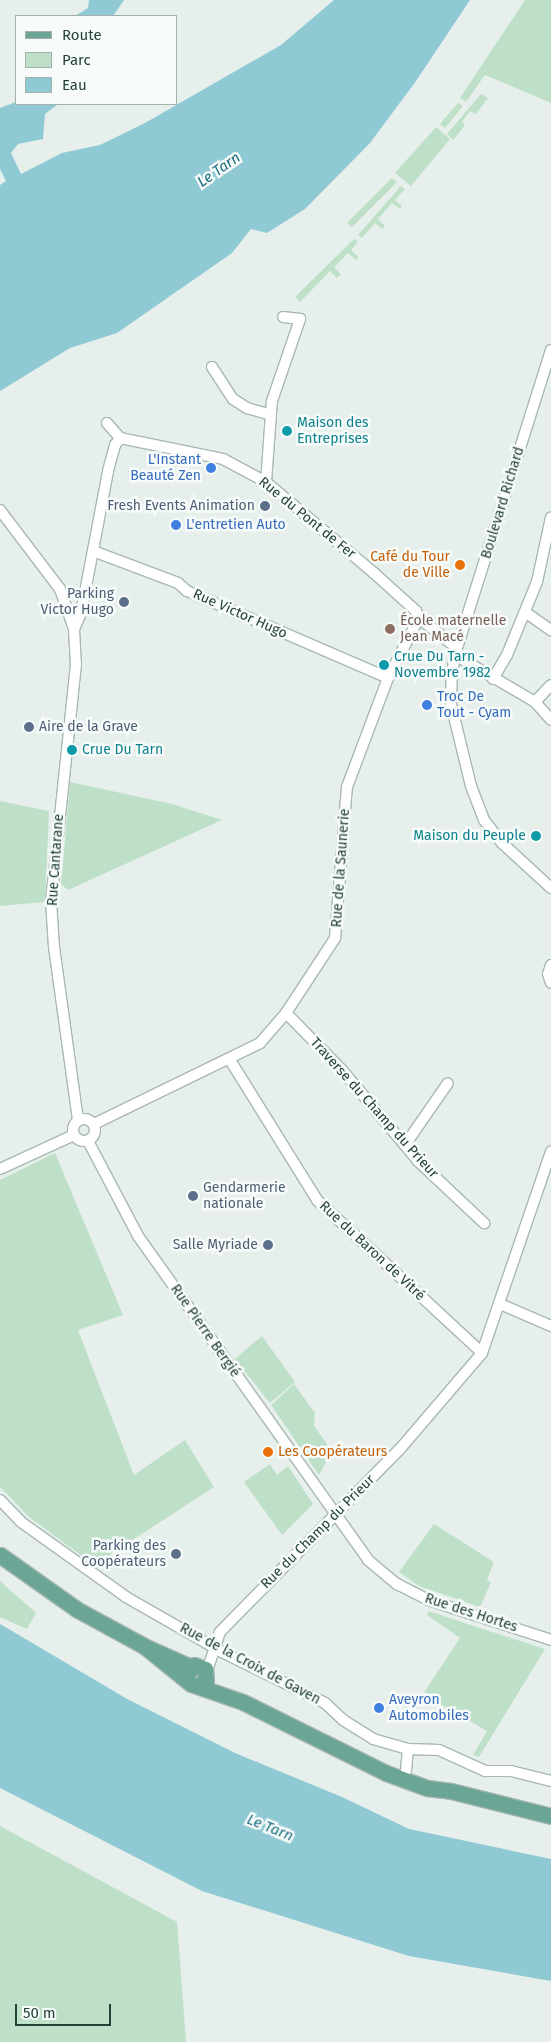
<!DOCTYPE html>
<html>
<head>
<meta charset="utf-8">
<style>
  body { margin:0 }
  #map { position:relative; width:551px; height:2042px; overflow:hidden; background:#e6efeb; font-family:"Fira Sans",sans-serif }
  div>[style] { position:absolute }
  .green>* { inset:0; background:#bfe0c8 }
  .water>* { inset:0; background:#8ec9d4 }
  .roads { filter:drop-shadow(1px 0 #a8b8b2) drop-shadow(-1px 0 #a8b8b2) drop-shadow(0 1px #a8b8b2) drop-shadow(0 -1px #a8b8b2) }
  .street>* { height:10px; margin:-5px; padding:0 5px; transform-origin:5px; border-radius:5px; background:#fff }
  .street>.ring { margin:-5px; padding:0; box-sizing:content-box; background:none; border:10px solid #fff; border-radius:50% }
  .primary>* { height:15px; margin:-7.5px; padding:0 7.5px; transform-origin:7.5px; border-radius:7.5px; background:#6aa596 }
  .dots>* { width:14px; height:14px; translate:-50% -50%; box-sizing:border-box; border:2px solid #f7fbf9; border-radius:50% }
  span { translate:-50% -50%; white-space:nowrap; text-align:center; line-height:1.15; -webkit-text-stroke:5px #f7fbf9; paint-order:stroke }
  .culture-label { font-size:14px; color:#0d838f }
  .left { translate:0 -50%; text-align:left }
  .right { translate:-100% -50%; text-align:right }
  .shop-label { font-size:14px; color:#366cbe }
  .street-label { font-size:14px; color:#24423a }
  .service-label { font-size:14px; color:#4e5e75 }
  .food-label { font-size:14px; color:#c56008 }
  .education-label { font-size:14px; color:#785e54 }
  .water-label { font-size:15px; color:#1c6f80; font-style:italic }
  .legend { position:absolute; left:15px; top:15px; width:162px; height:90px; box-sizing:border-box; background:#f7fbf9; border:1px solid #a3b1ad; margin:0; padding:6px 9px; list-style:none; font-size:15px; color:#24423a }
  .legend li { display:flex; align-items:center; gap:10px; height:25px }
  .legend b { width:25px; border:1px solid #a3b1ad }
  .scale { position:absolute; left:15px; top:2004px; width:96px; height:22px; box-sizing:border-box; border:2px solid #24423a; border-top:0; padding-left:6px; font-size:15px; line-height:18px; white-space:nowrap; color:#24423a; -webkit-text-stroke:4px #f7fbf9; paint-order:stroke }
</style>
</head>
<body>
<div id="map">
  <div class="green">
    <i style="clip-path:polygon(525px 0,551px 0,551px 103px,485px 75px,466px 102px,460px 98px)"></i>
    <i style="clip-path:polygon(481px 94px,488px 98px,476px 114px,470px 111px,462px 122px,465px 125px,453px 140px,447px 134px)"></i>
    <i style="clip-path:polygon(458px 103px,463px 106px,445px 128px,440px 124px)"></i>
    <i style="clip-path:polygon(436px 127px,450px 139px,411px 186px,395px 173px)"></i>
    <i style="clip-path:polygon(392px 178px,397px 182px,352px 227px,347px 223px)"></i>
    <i style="clip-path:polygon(401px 186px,405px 189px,395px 200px,402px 206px,400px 209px,392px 203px,378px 219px,385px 226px,382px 229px,375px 223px,362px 238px,358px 235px)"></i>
    <i style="clip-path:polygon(354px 239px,358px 242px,351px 250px,358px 257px,356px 260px,348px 253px,334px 267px,341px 274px,337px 278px,330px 271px,300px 302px,295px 297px)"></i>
    <i style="clip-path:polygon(70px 782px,172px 804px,222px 820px,68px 890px,61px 884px)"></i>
    <i style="clip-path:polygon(0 801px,49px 811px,45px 902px,0 906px)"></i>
    <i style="clip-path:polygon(55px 1153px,123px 1315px,78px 1330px,134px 1475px,185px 1440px,214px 1487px,94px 1565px,29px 1517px,0 1487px,0 1180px)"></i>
    <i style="clip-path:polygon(262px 1336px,295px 1382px,270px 1403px,235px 1359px)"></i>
    <i style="clip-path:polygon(294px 1384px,315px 1413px,314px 1426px,332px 1451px,319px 1475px,271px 1405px)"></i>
    <i style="clip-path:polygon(270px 1464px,277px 1475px,288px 1466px,313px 1504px,282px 1535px,244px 1482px)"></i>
    <i style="clip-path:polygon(434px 1524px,494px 1562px,487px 1580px,491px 1582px,480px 1607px,419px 1586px,399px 1572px)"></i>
    <i style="clip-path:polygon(0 1581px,36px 1613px,27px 1629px,0 1617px)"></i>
    <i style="clip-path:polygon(428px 1611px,545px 1649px,479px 1757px,473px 1755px,487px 1731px,423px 1694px,460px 1638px,427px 1615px)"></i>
    <i style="clip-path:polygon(0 1826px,177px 1922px,186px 2042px,0 2042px)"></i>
  </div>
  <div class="water">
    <i style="clip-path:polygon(89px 0,124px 0,113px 16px,75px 16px,88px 8px)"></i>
    <i style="clip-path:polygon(334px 0,470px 0,416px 81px,370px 143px,305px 209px,267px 233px,251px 229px,232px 253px,117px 333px,70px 348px,0 391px,0 185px,6px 181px,0 169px,0 108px,16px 102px,58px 104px,45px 114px,43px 139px,18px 144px,11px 153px,21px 174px,62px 153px,100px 145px,145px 123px,281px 45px)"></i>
    <i style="clip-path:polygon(0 1624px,129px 1700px,235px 1753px,342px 1797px,409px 1829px,551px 1859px,551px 1981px,409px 1956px,202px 1891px,0 1788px)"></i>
  </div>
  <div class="roads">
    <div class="street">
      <i style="left:551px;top:350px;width:312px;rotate:107.5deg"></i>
      <i style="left:457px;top:648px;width:24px;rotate:102deg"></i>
      <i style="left:452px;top:671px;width:33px;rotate:92deg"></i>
      <i style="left:451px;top:704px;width:84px;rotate:76.3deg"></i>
      <i style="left:471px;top:786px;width:36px;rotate:69deg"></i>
      <i style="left:484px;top:820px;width:29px;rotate:52deg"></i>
      <i style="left:502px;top:843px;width:67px;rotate:42.6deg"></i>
      <i style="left:212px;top:367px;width:38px;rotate:57deg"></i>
      <i style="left:233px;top:399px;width:17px;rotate:33deg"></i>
      <i style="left:247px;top:408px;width:25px;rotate:16deg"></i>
      <i style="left:107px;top:423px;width:20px;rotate:49deg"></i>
      <i style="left:120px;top:438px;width:105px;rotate:11.5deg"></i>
      <i style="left:223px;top:459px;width:49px;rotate:28.1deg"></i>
      <i style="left:266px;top:482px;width:141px;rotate:40.1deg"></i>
      <i style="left:374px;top:573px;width:57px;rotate:42.1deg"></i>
      <i style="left:416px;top:611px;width:8px;rotate:67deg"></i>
      <i style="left:419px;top:618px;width:48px;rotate:38.3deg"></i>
      <i style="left:266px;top:482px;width:81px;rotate:-85.8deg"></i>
      <i style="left:272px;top:401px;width:87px;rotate:-71.1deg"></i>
      <i style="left:300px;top:319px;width:17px;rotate:-173deg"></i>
      <i style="left:0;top:510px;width:99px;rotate:52.8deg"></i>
      <i style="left:60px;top:589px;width:42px;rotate:70.7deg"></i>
      <i style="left:74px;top:629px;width:35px;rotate:87deg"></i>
      <i style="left:76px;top:664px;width:238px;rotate:96deg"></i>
      <i style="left:51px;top:901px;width:46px;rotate:86.3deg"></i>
      <i style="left:54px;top:947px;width:175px;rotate:82.1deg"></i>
      <i style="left:93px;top:551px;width:91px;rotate:20.6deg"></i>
      <i style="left:178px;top:583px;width:12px;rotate:42deg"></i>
      <i style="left:187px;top:591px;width:219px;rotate:23.4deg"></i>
      <i style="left:525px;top:612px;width:32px;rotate:35deg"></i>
      <i style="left:74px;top:629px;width:17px;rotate:-66deg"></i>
      <i style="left:81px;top:613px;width:145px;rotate:-79.2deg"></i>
      <i style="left:108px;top:471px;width:27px;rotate:-75deg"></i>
      <i style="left:115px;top:445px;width:9px;rotate:-54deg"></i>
      <i style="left:455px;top:655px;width:93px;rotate:30.4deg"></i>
      <i style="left:535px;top:702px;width:24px;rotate:48deg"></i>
      <i style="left:493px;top:679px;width:28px;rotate:-60deg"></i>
      <i style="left:507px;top:655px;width:79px;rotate:-67.7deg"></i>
      <i style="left:537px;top:582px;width:66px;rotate:-77.8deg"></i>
      <i style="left:535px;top:702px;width:23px;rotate:-47deg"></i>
      <i style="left:551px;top:965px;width:9px;rotate:108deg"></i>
      <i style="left:548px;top:974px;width:9px;rotate:72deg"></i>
      <i style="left:286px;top:1013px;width:80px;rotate:45.5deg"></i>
      <i style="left:342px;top:1070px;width:119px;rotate:50.1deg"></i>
      <i style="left:418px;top:1161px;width:91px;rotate:43.2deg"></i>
      <i style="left:230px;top:1060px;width:165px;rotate:58.1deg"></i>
      <i style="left:317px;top:1200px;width:225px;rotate:42.8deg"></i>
      <i class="ring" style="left:73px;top:1119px;width:12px;height:12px"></i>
      <i style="left:94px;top:1124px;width:185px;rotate:-26deg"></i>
      <i style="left:260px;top:1043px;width:40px;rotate:-49deg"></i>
      <i style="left:286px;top:1013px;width:90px;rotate:-56.8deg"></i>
      <i style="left:335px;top:938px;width:151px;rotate:-85.5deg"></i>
      <i style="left:347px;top:787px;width:116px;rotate:-69.4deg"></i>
      <i style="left:388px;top:678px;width:68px;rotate:-62.7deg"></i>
      <i style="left:88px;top:1141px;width:107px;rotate:62.2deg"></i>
      <i style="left:138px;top:1236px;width:397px;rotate:54.6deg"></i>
      <i style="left:368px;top:1560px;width:38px;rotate:40deg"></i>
      <i style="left:397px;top:1584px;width:35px;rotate:27deg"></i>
      <i style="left:428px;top:1600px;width:129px;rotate:18deg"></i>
      <i style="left:405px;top:1145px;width:75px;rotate:-55.3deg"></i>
      <i style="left:0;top:1169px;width:81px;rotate:-24.7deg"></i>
      <i style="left:500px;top:1304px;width:56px;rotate:23.3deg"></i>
      <i style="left:0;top:1500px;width:30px;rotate:46deg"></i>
      <i style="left:21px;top:1522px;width:129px;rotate:35.5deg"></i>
      <i style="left:126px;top:1597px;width:111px;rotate:29.8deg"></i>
      <i style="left:222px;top:1652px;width:115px;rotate:26.3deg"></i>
      <i style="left:325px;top:1703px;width:25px;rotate:43deg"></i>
      <i style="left:343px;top:1720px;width:36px;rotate:32deg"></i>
      <i style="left:373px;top:1739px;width:36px;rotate:16deg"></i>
      <i style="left:408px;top:1749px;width:31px;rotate:2deg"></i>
      <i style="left:439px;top:1750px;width:51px;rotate:24.5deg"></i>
      <i style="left:485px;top:1771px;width:26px"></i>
      <i style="left:511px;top:1771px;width:41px;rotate:14deg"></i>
      <i style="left:207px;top:1671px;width:41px;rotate:-71.6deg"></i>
      <i style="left:220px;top:1632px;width:257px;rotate:-45.5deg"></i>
      <i style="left:400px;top:1449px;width:126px;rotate:-49.5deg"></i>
      <i style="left:482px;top:1353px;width:213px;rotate:-71.1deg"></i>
      <i style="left:406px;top:1771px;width:22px;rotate:-85deg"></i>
    </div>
    <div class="primary">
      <i style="left:0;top:1555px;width:95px;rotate:35.2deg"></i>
      <i style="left:78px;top:1610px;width:75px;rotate:28.6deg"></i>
      <i style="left:144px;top:1646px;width:51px;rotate:24.1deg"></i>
      <i style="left:144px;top:1646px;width:60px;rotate:39deg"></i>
      <i style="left:191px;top:1684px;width:55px;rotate:19.1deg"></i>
      <i style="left:243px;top:1702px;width:160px;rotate:26.4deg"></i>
      <i style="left:386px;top:1773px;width:44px;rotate:20.1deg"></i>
      <i style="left:427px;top:1788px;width:24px;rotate:7deg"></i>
      <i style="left:451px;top:1791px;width:103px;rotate:14deg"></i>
      <i style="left:187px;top:1674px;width:11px;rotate:-52deg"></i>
      <i style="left:194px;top:1665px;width:12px;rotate:20deg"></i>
      <i style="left:205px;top:1669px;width:12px;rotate:85deg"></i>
      <i style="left:206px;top:1681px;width:10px;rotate:151deg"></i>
    </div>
  </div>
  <div class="dots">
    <i style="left:287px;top:431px;background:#0f9aa8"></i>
    <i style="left:211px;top:468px;background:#3f7fe0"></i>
    <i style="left:265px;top:506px;background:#5c6f8a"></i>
    <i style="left:176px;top:525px;background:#3f7fe0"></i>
    <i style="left:460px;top:565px;background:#e8710a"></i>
    <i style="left:124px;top:602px;background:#5c6f8a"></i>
    <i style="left:390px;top:629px;background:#8d6e63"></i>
    <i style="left:384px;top:665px;background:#0f9aa8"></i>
    <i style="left:427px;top:705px;background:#3f7fe0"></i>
    <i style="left:29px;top:727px;background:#5c6f8a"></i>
    <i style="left:72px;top:750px;background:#0f9aa8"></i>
    <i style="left:536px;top:836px;background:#0f9aa8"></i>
    <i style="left:193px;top:1196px;background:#5c6f8a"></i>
    <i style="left:268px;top:1245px;background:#5c6f8a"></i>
    <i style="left:268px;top:1452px;background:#e8710a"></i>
    <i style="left:176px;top:1554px;background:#5c6f8a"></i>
    <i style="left:379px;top:1708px;background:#3f7fe0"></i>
  </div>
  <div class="culture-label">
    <span class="left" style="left:297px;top:431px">Maison des<br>Entreprises</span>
    <span class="left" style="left:394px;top:665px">Crue Du Tarn -<br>Novembre 1982</span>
    <span class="left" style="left:82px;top:750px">Crue Du Tarn</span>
    <span class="right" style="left:526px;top:836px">Maison du Peuple</span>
  </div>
  <div class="shop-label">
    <span class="right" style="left:201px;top:468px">L'Instant<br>Beauté Zen</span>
    <span class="left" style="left:186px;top:525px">L'entretien Auto</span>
    <span class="left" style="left:437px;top:705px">Troc De<br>Tout - Cyam</span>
    <span class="left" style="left:389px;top:1708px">Aveyron<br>Automobiles</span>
  </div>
  <div class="street-label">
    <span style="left:503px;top:503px;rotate:-73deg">Boulevard Richard</span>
    <span style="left:307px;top:518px;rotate:39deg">Rue du Pont de Fer</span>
    <span style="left:240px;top:614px;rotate:24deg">Rue Victor Hugo</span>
    <span style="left:56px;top:860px;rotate:-86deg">Rue Cantarane</span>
    <span style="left:341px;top:868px;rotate:-86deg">Rue de la Saunerie</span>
    <span style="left:374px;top:1108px;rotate:48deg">Traverse du Champ du Prieur</span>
    <span style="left:372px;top:1251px;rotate:43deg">Rue du Baron de Vitré</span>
    <span style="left:205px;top:1331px;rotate:55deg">Rue Pierre Bergié</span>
    <span style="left:318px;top:1532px;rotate:-45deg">Rue du Champ du Prieur</span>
    <span style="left:471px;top:1613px;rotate:18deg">Rue des Hortes</span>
    <span style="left:250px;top:1664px;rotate:28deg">Rue de la Croix de Gaven</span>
  </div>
  <div class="service-label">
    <span class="right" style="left:255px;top:506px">Fresh Events Animation</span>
    <span class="right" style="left:114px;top:602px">Parking<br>Victor Hugo</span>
    <span class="left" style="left:39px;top:727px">Aire de la Grave</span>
    <span class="left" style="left:203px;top:1196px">Gendarmerie<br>nationale</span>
    <span class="right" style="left:258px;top:1245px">Salle Myriade</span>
    <span class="right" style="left:166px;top:1554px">Parking des<br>Coopérateurs</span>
  </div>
  <div class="food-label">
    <span class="right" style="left:450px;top:565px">Café du Tour<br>de Ville</span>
    <span class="left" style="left:278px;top:1452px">Les Coopérateurs</span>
  </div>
  <div class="education-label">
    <span class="left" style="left:400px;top:629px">École maternelle<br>Jean Macé</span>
  </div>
  <div class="water-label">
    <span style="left:219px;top:170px;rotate:-35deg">Le Tarn</span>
    <span style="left:270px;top:1828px;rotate:22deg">Le Tarn</span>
  </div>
  <ul class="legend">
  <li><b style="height:6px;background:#6aa596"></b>Route</li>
  <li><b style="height:14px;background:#bfe0c8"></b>Parc</li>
  <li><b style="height:14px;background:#8ec9d4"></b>Eau</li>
  </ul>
  <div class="scale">50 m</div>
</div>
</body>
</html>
